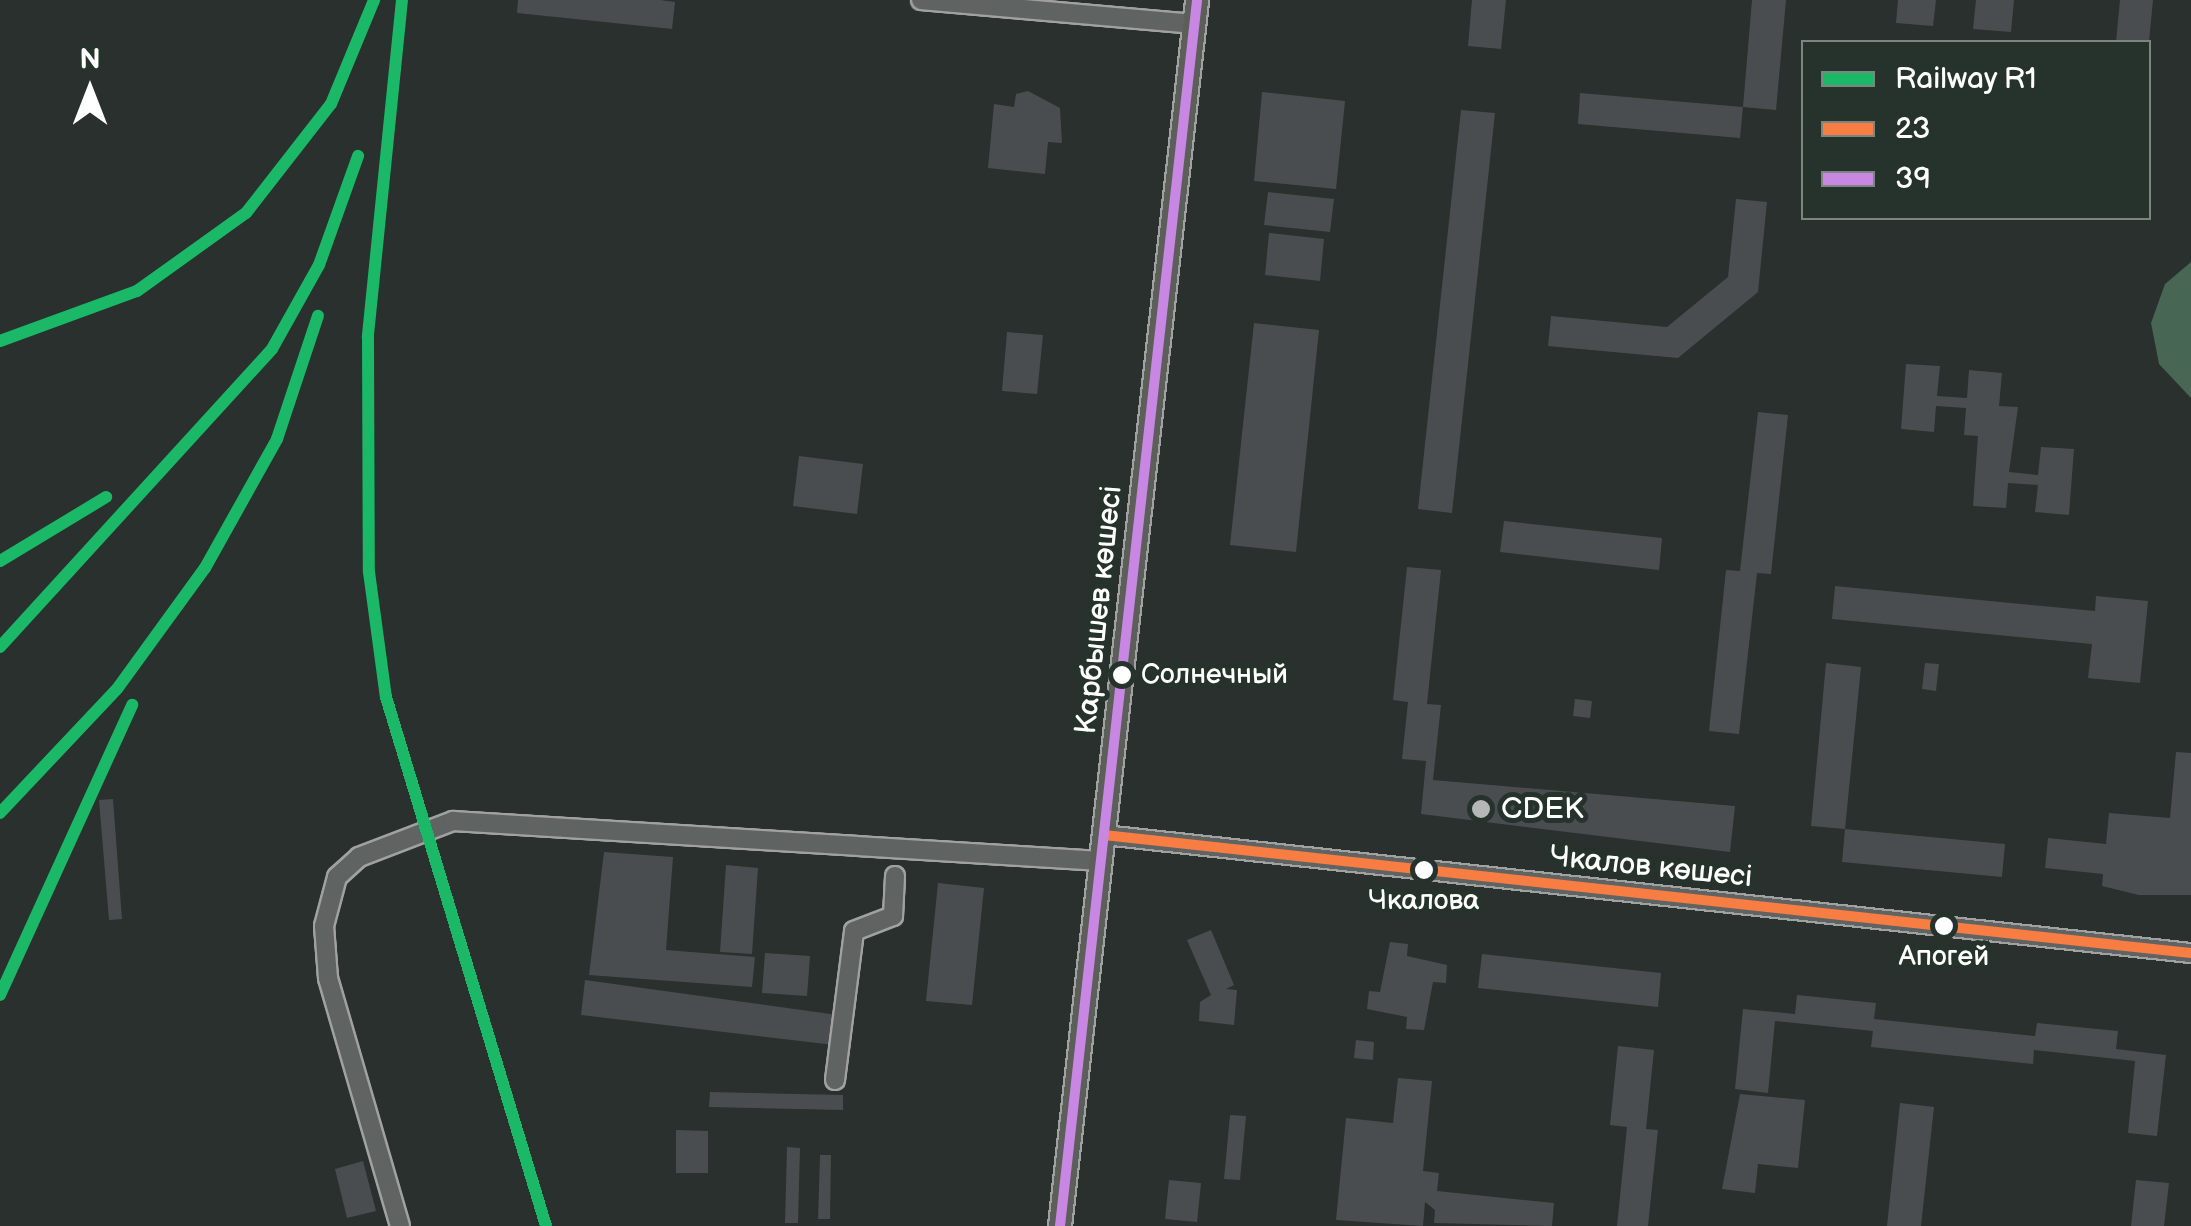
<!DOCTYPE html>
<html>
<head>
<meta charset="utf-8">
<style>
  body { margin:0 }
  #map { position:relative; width:2191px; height:1226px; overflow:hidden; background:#29302d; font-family:"Balsamiq Sans",sans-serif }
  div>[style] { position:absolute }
  .green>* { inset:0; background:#476653 }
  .building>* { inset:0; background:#494d4f }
  .roads { filter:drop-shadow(2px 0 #9fa2a0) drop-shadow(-2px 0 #9fa2a0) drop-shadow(0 2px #9fa2a0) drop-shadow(0 -2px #9fa2a0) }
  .minor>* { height:18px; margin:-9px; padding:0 9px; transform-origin:9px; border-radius:9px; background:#5f6362 }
  .major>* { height:22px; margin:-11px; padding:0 11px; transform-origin:11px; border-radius:11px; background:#5c5e59 }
  .bus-1>* { height:10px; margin:-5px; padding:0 5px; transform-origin:5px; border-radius:5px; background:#f77d43 }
  .bus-2>* { height:10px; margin:-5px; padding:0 5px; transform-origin:5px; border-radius:5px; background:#c787e3 }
  .rail-1>* { height:12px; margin:-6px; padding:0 6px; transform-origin:6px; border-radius:6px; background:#1ab867 }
  .dots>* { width:28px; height:28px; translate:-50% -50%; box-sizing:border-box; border:5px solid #26332d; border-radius:50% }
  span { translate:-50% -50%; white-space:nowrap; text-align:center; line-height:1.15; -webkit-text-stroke:10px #26332d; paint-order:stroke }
  .bus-label { font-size:28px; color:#fff }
  .left { translate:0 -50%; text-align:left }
  .street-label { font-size:30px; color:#fff }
  .poi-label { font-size:30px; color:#fff }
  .legend { position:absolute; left:1801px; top:40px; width:350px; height:180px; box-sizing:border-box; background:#26332d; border:2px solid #7d8581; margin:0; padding:12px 18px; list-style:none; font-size:30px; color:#fff }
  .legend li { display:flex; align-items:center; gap:20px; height:50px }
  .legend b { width:50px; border:2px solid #7d8581 }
  .north { position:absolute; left:40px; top:40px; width:100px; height:100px; -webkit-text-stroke:8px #26332d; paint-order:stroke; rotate:0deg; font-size:28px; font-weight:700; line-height:40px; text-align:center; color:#fff }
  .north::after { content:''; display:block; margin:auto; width:35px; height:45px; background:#fff; clip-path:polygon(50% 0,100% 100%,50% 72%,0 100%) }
</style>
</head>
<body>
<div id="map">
  <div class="green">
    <i style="clip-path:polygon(2191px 262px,2191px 398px,2159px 364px,2151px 323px,2165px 284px)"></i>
  </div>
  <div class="building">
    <i style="clip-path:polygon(518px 0,660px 0,675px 2px,672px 29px,517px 13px)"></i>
    <i style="clip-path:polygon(1472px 0,1506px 0,1501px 49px,1468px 46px)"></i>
    <i style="clip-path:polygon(1752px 0,1786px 0,1776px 110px,1743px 107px,1740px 138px,1578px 124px,1580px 93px,1743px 107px)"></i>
    <i style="clip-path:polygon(1898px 0,1936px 0,1933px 26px,1896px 23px)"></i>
    <i style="clip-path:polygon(1976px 0,2014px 0,2011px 32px,1973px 29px)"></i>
    <i style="clip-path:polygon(2120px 0,2153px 0,2149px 42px,2116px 42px)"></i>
    <i style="clip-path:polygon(1028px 91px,1060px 108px,1062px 143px,1048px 142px,1045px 174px,988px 168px,994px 104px,1014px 107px,1016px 94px)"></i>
    <i style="clip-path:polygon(1262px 92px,1345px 101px,1336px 189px,1254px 181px)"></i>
    <i style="clip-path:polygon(1461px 110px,1495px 113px,1452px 513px,1418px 509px)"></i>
    <i style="clip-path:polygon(1268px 192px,1334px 199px,1330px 232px,1264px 225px)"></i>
    <i style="clip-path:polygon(1736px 199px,1767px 202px,1758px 292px,1678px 358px,1548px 346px,1551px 316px,1667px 327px,1728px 277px)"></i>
    <i style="clip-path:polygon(1269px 233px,1324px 239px,1320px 281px,1265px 275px)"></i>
    <i style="clip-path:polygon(1254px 323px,1319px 330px,1296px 552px,1230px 545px)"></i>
    <i style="clip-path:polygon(1007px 332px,1043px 335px,1037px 394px,1002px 391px)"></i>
    <i style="clip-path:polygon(1906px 364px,1940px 366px,1937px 396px,1967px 398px,1969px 370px,2002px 373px,1999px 406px,2018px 407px,2009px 472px,2038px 475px,2041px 447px,2074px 449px,2069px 515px,2035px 512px,2038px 485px,2008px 483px,2006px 508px,1973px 506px,1978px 436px,1964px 435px,1966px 408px,1936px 406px,1934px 432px,1901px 429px)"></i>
    <i style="clip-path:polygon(1758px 412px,1788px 415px,1771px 574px,1757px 573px,1739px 734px,1709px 731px,1726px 570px,1740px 571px)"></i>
    <i style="clip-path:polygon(799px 456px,863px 464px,857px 514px,793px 506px)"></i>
    <i style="clip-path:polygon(1504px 521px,1662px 538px,1659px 570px,1500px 552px)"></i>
    <i style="clip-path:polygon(1407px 567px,1441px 570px,1427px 704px,1441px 705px,1433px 780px,1735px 806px,1730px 852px,1421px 814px,1426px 761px,1402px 759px,1408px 702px,1393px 700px)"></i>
    <i style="clip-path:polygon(1835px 586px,2095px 611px,2096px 596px,2148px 601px,2140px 683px,2088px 678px,2092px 644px,1832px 619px)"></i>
    <i style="clip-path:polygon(1826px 663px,1861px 667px,1845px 829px,1811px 826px)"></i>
    <i style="clip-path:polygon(1925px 663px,1939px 664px,1936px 691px,1922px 689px)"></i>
    <i style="clip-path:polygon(1575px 699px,1592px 701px,1590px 718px,1573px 716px)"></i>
    <i style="clip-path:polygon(2176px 752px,2191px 753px,2191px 895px,2139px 895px,2102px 886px,2103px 874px,2045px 868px,2048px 838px,2106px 844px,2109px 813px,2170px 818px)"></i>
    <i style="clip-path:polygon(113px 799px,122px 919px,109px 920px,99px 800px)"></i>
    <i style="clip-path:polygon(1845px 829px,2005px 844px,2002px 877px,1842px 862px)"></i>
    <i style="clip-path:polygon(604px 852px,673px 857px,666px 950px,755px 957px,752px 987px,589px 975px)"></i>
    <i style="clip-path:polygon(726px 865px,758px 868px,752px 954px,720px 952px)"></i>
    <i style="clip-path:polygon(938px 883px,984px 888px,972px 1005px,926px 1001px)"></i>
    <i style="clip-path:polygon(1211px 930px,1234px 985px,1226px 989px,1237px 990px,1234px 1025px,1199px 1021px,1200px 1002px,1211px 995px,1187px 940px)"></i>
    <i style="clip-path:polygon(1390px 942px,1408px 944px,1407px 956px,1447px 965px,1446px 983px,1433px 982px,1424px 1030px,1406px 1029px,1407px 1017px,1367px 1009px,1369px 991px,1380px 992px)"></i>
    <i style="clip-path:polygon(765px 953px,810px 956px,807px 996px,762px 993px)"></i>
    <i style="clip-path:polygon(1482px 954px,1661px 973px,1658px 1007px,1478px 988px)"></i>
    <i style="clip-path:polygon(585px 980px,838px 1015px,834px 1045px,581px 1015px)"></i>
    <i style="clip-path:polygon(1797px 995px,1876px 1003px,1874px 1019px,2035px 1036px,2037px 1023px,2118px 1031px,2116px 1049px,2166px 1055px,2157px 1136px,2128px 1133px,2135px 1061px,2034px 1050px,2033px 1064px,1871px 1047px,1873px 1031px,1775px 1021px,1768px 1093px,1735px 1089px,1743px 1009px,1795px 1014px)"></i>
    <i style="clip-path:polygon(1356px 1040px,1374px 1042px,1373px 1060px,1354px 1058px)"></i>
    <i style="clip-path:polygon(1618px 1046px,1654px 1050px,1646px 1129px,1658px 1130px,1648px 1226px,1617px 1226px,1627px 1127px,1610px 1125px)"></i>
    <i style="clip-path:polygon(1398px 1078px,1432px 1081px,1423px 1171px,1439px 1173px,1437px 1191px,1554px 1203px,1552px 1226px,1434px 1223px,1435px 1210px,1425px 1202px,1423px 1226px,1336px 1220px,1346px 1118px,1393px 1123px)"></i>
    <i style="clip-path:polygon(710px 1092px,843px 1095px,843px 1110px,709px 1107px)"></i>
    <i style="clip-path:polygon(1740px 1094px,1805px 1100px,1798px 1168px,1758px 1164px,1755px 1193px,1722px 1189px)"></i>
    <i style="clip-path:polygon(1900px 1103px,1934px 1107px,1921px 1226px,1887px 1226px)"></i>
    <i style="clip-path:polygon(1230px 1115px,1246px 1116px,1240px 1180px,1224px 1179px)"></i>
    <i style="clip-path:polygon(676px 1130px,708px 1131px,708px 1173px,676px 1173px)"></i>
    <i style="clip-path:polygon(787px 1147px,800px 1148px,798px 1223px,785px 1223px)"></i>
    <i style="clip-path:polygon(820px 1155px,831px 1155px,830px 1219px,818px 1219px)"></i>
    <i style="clip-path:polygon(363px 1161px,376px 1211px,347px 1218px,335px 1169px)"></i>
    <i style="clip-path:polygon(1169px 1180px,1201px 1183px,1197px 1222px,1165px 1219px)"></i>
    <i style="clip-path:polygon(2136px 1180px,2169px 1183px,2164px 1226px,2131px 1226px)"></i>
  </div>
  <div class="roads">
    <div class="minor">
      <i style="left:921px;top:0;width:274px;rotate:5deg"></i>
      <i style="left:1104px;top:835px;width:1093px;rotate:6.2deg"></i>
      <i style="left:835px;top:1080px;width:150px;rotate:-82.7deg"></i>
      <i style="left:854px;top:931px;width:42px;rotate:-21deg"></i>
      <i style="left:893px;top:916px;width:40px;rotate:-87.1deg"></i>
      <i style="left:400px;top:1226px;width:258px;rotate:-106.2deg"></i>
      <i style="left:328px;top:978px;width:52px;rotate:-94.4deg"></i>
      <i style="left:324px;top:926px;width:51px;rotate:-75.1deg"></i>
      <i style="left:337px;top:877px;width:30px;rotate:-42deg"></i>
      <i style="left:359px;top:857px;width:101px;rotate:-21deg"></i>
      <i style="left:453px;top:821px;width:649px;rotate:3.53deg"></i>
    </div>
    <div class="major">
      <i style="left:1060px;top:1226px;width:1234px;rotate:-83.62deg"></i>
    </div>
  </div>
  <div class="bus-1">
    <i style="left:1104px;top:835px;width:1093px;rotate:6.2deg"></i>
  </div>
  <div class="bus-2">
    <i style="left:1060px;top:1226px;width:1234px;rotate:-83.62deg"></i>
  </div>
  <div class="rail-1">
    <i style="left:402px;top:0;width:339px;rotate:95.8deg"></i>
    <i style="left:368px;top:337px;width:235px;rotate:89.8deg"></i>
    <i style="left:369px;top:572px;width:126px;rotate:82.3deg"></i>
    <i style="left:386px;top:697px;width:553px;rotate:73.17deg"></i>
    <i style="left:0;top:341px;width:146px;rotate:-20.1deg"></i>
    <i style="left:137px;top:291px;width:134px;rotate:-35.6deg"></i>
    <i style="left:246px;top:213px;width:138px;rotate:-52.1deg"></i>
    <i style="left:331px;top:104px;width:113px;rotate:-67.5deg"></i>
    <i style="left:0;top:561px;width:124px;rotate:-31.1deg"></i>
    <i style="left:0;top:647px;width:403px;rotate:-47.6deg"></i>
    <i style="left:272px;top:349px;width:96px;rotate:-60.8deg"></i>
    <i style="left:319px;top:265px;width:116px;rotate:-70.3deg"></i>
    <i style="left:0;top:813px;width:170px;rotate:-46.7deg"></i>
    <i style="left:117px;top:689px;width:150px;rotate:-54deg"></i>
    <i style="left:205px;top:568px;width:148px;rotate:-60.8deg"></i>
    <i style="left:277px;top:439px;width:130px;rotate:-71.6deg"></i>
    <i style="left:0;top:995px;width:319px;rotate:-65.5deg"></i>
  </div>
  <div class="dots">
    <i style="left:1122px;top:675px;background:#fff"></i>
    <i style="left:1481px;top:809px;background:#b4b7b6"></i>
    <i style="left:1424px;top:870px;background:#fff"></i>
    <i style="left:1944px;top:926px;background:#fff"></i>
  </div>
  <div class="bus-label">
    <span class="left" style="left:1141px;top:675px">Солнечный</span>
    <span style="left:1424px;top:901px">Чкалова</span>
    <span style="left:1944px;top:957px">Апогей</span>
  </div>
  <div class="street-label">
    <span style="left:1099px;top:610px;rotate:-84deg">Карбышев көшесі</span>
    <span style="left:1651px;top:867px;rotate:6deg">Чкалов көшесі</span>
  </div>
  <div class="poi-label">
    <span class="left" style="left:1501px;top:809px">CDEK</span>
  </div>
  <ul class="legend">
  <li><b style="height:12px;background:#1ab867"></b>Railway R1</li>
  <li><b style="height:12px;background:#f77d43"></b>23</li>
  <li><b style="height:12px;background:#c787e3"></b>39</li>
  </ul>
  <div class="north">N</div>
</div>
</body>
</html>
